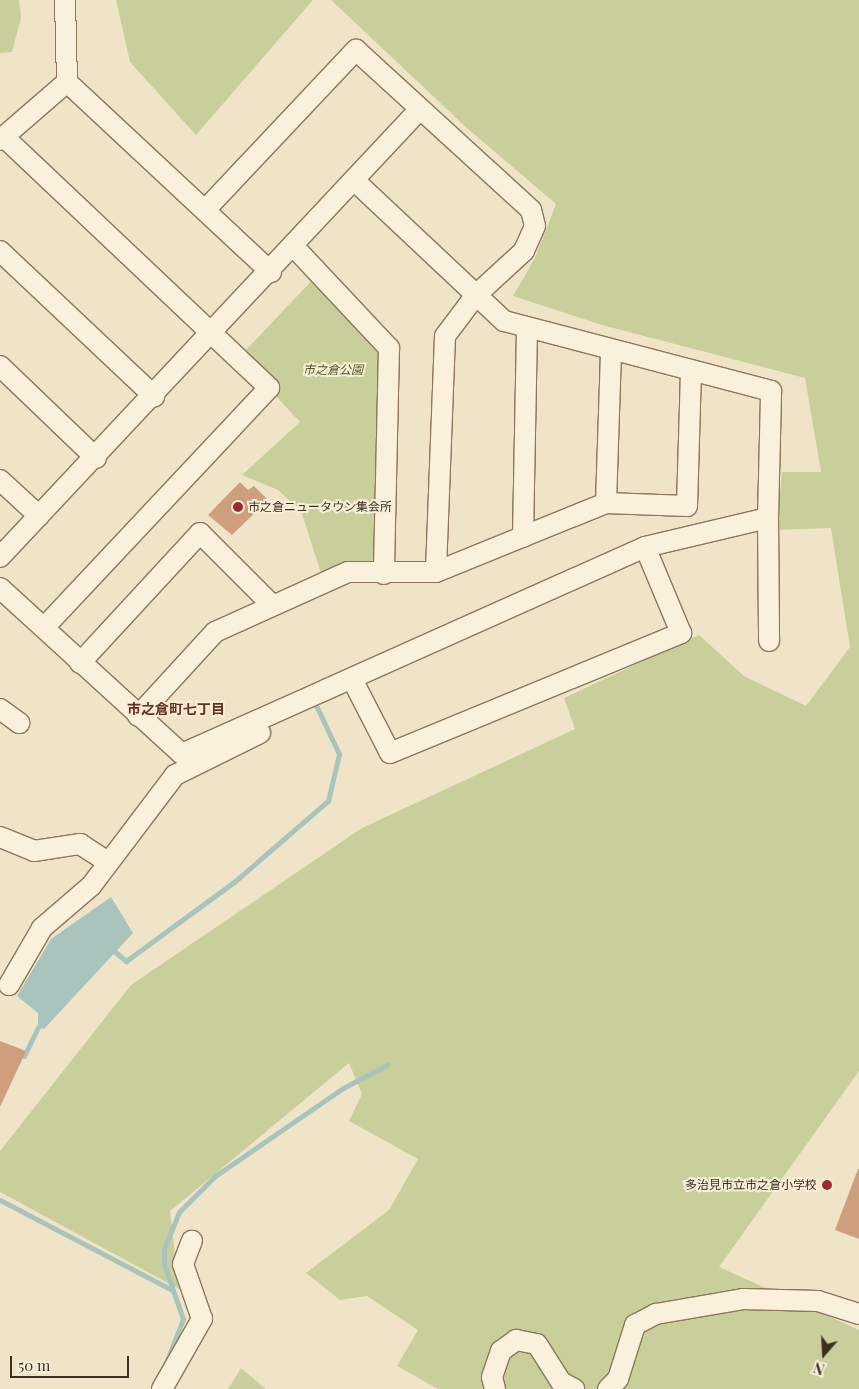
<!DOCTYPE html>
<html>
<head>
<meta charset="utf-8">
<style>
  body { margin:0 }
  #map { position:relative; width:859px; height:1389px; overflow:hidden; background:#f0e4c8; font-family:"Playfair Display","Noto Sans JP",serif }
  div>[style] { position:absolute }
  .green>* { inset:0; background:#c9cf9b }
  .water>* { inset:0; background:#a9c4bc }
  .stream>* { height:5px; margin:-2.5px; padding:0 2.5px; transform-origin:2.5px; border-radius:2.5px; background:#a9c4bc }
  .building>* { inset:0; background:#cf9f7d }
  .roads { filter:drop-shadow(1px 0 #8d765c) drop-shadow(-1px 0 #8d765c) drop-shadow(0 1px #8d765c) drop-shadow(0 -1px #8d765c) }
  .minor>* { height:20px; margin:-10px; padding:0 10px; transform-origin:10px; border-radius:10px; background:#faf1dc }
  .dots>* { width:14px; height:14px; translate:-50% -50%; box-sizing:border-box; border:2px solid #f7eed8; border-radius:50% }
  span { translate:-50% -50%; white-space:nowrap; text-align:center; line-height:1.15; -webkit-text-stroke:4px #f7eed8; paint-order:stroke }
  .park-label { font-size:12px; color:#4d5a26; font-style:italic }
  .poi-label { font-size:12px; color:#3d2e20 }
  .left { translate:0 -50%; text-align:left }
  .right { translate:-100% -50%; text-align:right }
  .neighbourhood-label { font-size:14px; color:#6b2e1e; font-weight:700 }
  .north { position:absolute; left:799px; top:1329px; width:50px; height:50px; -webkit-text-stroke:4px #f7eed8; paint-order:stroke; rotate:199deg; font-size:14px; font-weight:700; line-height:20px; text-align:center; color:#3d2e20 }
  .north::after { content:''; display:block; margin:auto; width:18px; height:22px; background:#3d2e20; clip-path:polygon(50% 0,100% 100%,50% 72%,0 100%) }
  .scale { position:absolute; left:10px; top:1356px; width:119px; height:22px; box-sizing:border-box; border:2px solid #3d2e20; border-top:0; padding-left:6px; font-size:15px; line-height:18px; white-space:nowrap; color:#3d2e20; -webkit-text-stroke:4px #f7eed8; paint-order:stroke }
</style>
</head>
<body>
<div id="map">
  <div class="green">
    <i style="clip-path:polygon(0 0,19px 0,21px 18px,12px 52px,0 53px)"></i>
    <i style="clip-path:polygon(116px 0,313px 0,196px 135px,130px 62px)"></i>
    <i style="clip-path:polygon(331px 0,859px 0,859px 1071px,719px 1267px,859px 1330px,859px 1389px,438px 1389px,397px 1366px,418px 1330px,367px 1296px,340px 1300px,306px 1273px,389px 1210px,418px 1159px,349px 1121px,362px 1094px,349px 1063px,170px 1211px,179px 1289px,0 1192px,0 1151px,131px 985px,362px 828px,575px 729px,564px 698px,699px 635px,744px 676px,806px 706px,850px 647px,831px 528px,777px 530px,782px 472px,821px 472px,805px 378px,602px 325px,513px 296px,535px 258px,556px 204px,468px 129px)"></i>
    <i style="clip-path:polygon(319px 273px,389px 348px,384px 574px,324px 582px,301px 511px,278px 490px,242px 475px,300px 422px,274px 394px,279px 386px,245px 351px)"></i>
    <i style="clip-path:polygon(241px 1368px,266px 1389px,228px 1389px)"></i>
  </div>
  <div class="water">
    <i style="clip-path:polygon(111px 897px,133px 933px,44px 1029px,38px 1027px,38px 1013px,17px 996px,51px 939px)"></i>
  </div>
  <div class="stream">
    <i style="left:114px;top:951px;width:16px;rotate:40deg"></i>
    <i style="left:126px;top:961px;width:134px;rotate:-36.2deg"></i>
    <i style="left:234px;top:882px;width:124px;rotate:-40.8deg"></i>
    <i style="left:328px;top:801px;width:48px;rotate:-76.8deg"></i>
    <i style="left:339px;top:754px;width:56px;rotate:-115.2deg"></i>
    <i style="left:24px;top:1056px;width:32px;rotate:-64deg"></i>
    <i style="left:0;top:1200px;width:192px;rotate:27.6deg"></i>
    <i style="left:166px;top:1363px;width:47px;rotate:-68.9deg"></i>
    <i style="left:183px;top:1319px;width:58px;rotate:-109.1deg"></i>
    <i style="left:164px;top:1264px;width:15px;rotate:-90deg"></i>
    <i style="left:164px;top:1249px;width:40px;rotate:-68deg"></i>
    <i style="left:179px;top:1212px;width:51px;rotate:-45deg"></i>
    <i style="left:215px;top:1176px;width:155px;rotate:-34.5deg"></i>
    <i style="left:343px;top:1088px;width:50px;rotate:-27.6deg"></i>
  </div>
  <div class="building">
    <i style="clip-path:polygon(240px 482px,248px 490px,254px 486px,268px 500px,232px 535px,208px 515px)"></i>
    <i style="clip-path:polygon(0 1041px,26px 1051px,0 1107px)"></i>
    <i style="clip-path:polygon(858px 1169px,859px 1169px,859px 1239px,835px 1230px)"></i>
  </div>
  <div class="roads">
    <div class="minor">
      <i style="left:65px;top:0;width:82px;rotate:88.6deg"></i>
      <i style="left:4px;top:137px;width:365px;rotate:43.4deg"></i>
      <i style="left:269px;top:388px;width:329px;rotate:133.2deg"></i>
      <i style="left:0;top:140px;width:89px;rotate:-40.9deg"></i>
      <i style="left:67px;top:82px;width:279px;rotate:43deg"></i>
      <i style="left:206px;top:209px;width:219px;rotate:-46.7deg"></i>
      <i style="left:356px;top:50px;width:237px;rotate:42.4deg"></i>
      <i style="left:531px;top:210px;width:16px;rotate:76deg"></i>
      <i style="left:535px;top:226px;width:27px;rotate:114deg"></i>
      <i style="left:524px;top:251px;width:65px;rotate:137.5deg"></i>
      <i style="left:476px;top:295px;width:51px;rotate:127.1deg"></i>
      <i style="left:445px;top:336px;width:236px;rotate:92.2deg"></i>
      <i style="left:294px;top:247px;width:139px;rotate:46.8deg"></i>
      <i style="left:389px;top:348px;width:226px;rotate:91.3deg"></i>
      <i style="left:0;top:251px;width:212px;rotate:43.3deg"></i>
      <i style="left:0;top:366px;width:133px;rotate:43.8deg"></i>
      <i style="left:0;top:480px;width:53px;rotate:42.7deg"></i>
      <i style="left:606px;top:503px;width:152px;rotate:-88.1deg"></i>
      <i style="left:768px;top:518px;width:123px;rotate:89.5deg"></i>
      <i style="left:523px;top:537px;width:207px;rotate:-88.9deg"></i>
      <i style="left:0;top:557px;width:614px;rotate:-46.85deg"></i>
      <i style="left:0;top:588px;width:246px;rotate:42.4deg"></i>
      <i style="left:182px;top:754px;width:507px;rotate:-24.09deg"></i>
      <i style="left:645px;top:547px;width:126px;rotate:-13.3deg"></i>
      <i style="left:768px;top:518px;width:127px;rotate:-88.6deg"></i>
      <i style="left:771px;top:391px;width:276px;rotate:-165.3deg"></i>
      <i style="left:504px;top:321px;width:204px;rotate:-136.8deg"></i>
      <i style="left:80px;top:663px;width:177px;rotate:-47.3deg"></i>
      <i style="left:200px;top:533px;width:100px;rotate:45deg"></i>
      <i style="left:352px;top:679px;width:83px;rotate:62.8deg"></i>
      <i style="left:390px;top:753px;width:315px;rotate:-22.4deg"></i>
      <i style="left:681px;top:633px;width:93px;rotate:-112.7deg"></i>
      <i style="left:0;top:709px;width:24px;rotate:36deg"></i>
      <i style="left:138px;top:716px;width:114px;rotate:-47.5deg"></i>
      <i style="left:215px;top:632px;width:146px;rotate:-24.3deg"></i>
      <i style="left:348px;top:572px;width:88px"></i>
      <i style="left:436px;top:572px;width:183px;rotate:-22.1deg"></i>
      <i style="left:606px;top:503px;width:81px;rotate:2.1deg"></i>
      <i style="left:687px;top:506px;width:133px;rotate:-88.3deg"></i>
      <i style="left:0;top:837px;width:37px;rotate:22deg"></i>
      <i style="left:34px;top:851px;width:47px;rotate:-8.7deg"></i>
      <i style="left:80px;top:844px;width:33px;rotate:33deg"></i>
      <i style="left:9px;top:985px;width:66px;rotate:-59.9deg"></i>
      <i style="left:42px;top:928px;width:65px;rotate:-40.6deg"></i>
      <i style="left:91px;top:886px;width:139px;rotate:-52.9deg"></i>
      <i style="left:175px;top:775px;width:95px;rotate:-26.3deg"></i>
      <i style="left:162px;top:1389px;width:81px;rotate:-60.3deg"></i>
      <i style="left:202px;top:1319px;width:58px;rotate:-109.1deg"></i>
      <i style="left:183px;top:1264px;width:25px;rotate:-69deg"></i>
      <i style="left:495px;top:1389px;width:12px;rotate:-104deg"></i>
      <i style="left:492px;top:1377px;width:28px;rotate:-71deg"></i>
      <i style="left:501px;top:1351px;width:19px;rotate:-36deg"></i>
      <i style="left:516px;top:1340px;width:21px;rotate:11deg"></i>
      <i style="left:537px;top:1344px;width:45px;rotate:57.7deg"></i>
      <i style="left:561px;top:1382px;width:15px;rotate:28deg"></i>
      <i style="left:608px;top:1389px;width:14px;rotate:-45deg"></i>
      <i style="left:618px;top:1379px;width:57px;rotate:-72.5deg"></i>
      <i style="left:635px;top:1325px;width:24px;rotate:-28deg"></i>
      <i style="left:656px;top:1314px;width:88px;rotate:-9.8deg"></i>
      <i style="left:743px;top:1299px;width:75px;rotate:1.5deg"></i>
      <i style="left:818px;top:1301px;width:43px;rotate:17.6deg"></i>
    </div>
  </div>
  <div class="dots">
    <i style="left:238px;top:507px;background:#9e2a2b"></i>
    <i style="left:827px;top:1185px;background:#9e2a2b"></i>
  </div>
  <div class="park-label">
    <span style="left:333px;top:370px">市之倉公園</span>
  </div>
  <div class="poi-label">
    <span class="left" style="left:248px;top:507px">市之倉ニュータウン集会所</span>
    <span class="right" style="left:817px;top:1185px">多治見市立市之倉小学校</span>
  </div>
  <div class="neighbourhood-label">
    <span style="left:176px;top:709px">市之倉町七丁目</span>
  </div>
  <div class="north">N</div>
  <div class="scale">50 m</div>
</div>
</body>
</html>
